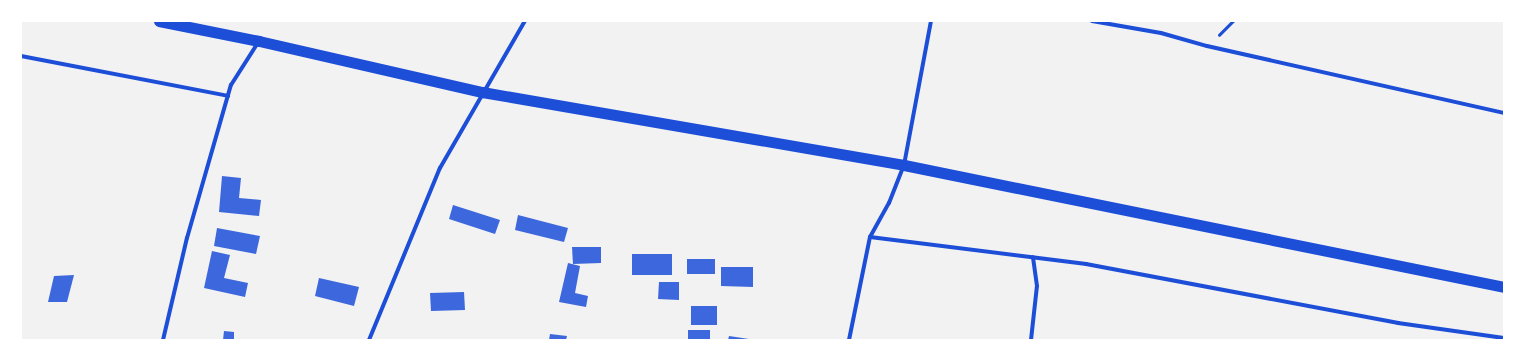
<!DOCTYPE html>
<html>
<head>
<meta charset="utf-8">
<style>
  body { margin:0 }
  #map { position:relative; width:1525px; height:361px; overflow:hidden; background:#f2f2f2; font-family:"Noto Sans",sans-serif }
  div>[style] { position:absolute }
  .building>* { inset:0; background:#3d67dc }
  .path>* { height:2.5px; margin:-1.25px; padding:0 1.25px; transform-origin:1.25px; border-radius:1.25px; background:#1d4ed8 }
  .minor>* { height:4px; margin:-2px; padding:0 2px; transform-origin:2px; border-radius:2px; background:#1d4ed8 }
  .trunk>* { height:11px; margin:-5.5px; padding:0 5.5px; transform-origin:5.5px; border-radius:5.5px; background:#1d4ed8 }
  span { translate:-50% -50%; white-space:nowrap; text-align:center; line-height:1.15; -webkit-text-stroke:3px #fff; paint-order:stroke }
  .frame { position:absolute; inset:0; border:22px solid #fff; pointer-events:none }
</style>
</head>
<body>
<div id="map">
  <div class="building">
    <i style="clip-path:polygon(222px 176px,241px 178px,239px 198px,261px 200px,259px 216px,219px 212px)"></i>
    <i style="clip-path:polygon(453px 205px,500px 220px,495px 234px,449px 219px)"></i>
    <i style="clip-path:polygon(518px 215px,568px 228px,564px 242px,515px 230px)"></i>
    <i style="clip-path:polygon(217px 228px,260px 236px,256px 254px,214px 246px)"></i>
    <i style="clip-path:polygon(572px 247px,601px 247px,601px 263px,573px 264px)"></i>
    <i style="clip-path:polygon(212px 251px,230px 255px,224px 278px,248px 283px,245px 297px,204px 288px)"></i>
    <i style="clip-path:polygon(632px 254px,672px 254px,672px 275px,632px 275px)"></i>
    <i style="clip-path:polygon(687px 259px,715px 259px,715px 274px,687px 274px)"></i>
    <i style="clip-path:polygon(568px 263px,580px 266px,575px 293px,588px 296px,586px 307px,559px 302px)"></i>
    <i style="clip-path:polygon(721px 267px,753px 267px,753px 287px,721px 286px)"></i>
    <i style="clip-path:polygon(74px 275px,67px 302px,48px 302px,54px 276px)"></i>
    <i style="clip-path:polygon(319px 278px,359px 287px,354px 306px,315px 296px)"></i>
    <i style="clip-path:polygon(659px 282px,679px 282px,679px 300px,658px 299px)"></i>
    <i style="clip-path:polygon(464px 292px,465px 310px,431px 311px,430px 293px)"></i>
    <i style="clip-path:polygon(691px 306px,717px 306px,717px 325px,691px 325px)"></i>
    <i style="clip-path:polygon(688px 330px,710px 330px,710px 340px,688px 340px)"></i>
    <i style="clip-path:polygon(224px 331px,234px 332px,234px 340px,223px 340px)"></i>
    <i style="clip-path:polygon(550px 334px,567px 336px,566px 340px,549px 340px)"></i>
    <i style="clip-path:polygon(729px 336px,749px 339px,749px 340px,728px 340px)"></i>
  </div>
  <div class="path">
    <i style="left:1219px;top:35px;width:20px;rotate:-45deg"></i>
  </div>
  <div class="minor">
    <i style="left:1092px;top:21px;width:70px;rotate:9.9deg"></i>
    <i style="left:1161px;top:33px;width:48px;rotate:15.8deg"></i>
    <i style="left:1207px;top:46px;width:304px;rotate:12.7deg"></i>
    <i style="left:21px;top:56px;width:211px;rotate:10.9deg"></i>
    <i style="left:870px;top:237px;width:218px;rotate:7.1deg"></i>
    <i style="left:1086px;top:264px;width:318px;rotate:10.7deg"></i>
    <i style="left:1398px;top:323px;width:107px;rotate:8.1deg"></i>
    <i style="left:163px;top:340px;width:105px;rotate:-76.8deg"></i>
    <i style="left:187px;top:238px;width:159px;rotate:-74deg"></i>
    <i style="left:231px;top:85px;width:52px;rotate:-57.5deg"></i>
    <i style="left:369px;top:340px;width:186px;rotate:-67.6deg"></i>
    <i style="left:440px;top:168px;width:170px;rotate:-60deg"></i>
    <i style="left:849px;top:340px;width:105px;rotate:-78.5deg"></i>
    <i style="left:870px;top:237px;width:39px;rotate:-61deg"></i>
    <i style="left:889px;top:203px;width:41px;rotate:-68.5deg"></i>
    <i style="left:904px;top:165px;width:147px;rotate:-79.4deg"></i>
    <i style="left:1031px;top:340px;width:54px;rotate:-83.7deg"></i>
    <i style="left:1037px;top:286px;width:29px;rotate:-98deg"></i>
  </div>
  <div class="trunk">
    <i style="left:159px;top:21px;width:102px;rotate:11.3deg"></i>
    <i style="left:259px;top:41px;width:229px;rotate:12.9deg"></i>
    <i style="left:482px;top:92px;width:428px;rotate:9.8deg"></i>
    <i style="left:904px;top:165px;width:612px;rotate:11.49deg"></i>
  </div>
  <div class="frame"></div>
</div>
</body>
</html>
